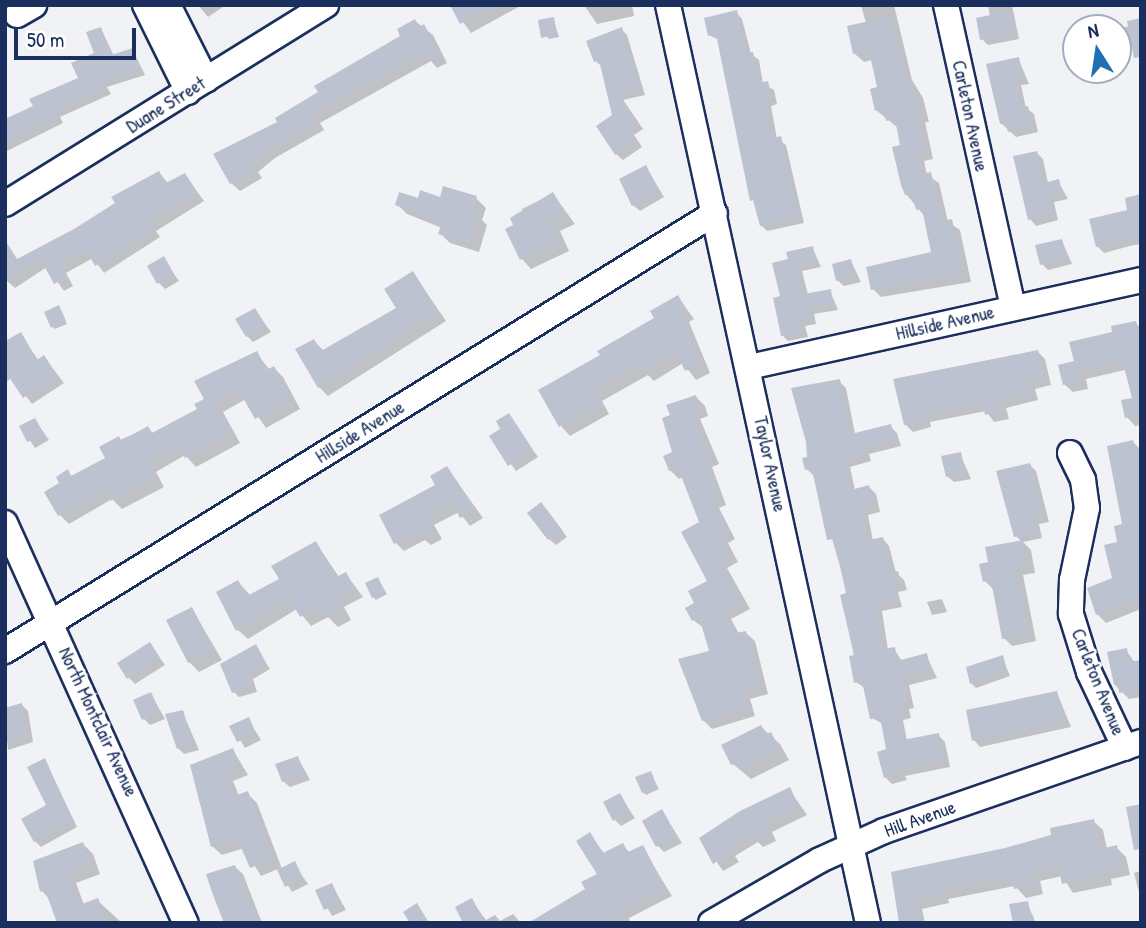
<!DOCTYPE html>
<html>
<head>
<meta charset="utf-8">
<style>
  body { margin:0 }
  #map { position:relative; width:1146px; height:928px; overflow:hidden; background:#f1f2f5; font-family:"Patrick Hand",sans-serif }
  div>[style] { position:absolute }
  .shadow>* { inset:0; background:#0003 }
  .building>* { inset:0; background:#bcc2d0 }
  .roads { filter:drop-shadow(2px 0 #1b2f5e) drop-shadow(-2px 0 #1b2f5e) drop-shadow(0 2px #1b2f5e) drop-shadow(0 -2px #1b2f5e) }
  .minor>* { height:24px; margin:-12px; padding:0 12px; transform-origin:12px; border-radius:12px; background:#fff }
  span { translate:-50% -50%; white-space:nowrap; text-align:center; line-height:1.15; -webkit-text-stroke:5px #fff; paint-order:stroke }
  .street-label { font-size:19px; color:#1b2f5e }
  .frame { position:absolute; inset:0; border:7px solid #1b2f5e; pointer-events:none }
  .north { position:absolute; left:1062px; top:14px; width:70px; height:70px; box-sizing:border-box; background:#fff; border:2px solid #a4acbf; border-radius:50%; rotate:348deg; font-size:19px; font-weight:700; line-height:28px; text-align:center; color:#1b2f5e }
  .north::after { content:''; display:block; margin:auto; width:24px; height:32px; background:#1f6fb2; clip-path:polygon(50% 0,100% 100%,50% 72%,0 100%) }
  .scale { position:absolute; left:14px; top:28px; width:122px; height:32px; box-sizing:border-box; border:4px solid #1b2f5e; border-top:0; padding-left:9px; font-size:21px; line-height:24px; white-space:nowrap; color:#1b2f5e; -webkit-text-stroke:5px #fff; paint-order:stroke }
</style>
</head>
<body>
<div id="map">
  <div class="shadow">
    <i style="clip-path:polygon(198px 5px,226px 5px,208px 17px)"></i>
    <i style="clip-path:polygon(451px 5px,522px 5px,471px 33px)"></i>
    <i style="clip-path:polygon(584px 5px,632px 5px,634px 16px,597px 24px)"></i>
    <i style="clip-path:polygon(861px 5px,894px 5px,912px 80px,923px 98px,929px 122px,925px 122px,933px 159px,924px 161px,927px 175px,939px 183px,948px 222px,960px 230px,971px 282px,881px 297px,873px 289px,933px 253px,926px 218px,906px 194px,898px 128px,876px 110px,879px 89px,872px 60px,864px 62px,855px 54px,866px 23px)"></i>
    <i style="clip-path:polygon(988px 5px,1012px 5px,1019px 39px,988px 45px,982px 39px,990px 17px)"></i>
    <i style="clip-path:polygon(736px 12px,742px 19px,751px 54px,759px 60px,763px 84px,774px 90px,777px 104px,771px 106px,777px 139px,786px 145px,804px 223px,767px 231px,761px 225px,719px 40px,709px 35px)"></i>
    <i style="clip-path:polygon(553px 19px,559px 37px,549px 39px,546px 36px)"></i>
    <i style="clip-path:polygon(415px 21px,433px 35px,447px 63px,437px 68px,431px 61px,320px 123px,324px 130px,275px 158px,258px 172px,262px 178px,240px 191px,231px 183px,280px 123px,402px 37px)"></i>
    <i style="clip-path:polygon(1130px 26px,1141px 44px,1121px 47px,1118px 29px)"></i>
    <i style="clip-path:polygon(101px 29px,114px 56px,133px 50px,145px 75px,107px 87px,111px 94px,60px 117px,63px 123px,5px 152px,5px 123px,80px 79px,96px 54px)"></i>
    <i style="clip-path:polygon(621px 29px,627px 35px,645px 95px,623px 100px,643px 129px,634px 135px,642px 147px,623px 160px,616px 154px,614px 116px,603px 68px,596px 61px)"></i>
    <i style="clip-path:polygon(1018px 58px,1029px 84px,1021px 85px,1026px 108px,1034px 114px,1038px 132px,1016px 137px,1001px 123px)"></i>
    <i style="clip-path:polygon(1037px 153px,1043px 159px,1048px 183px,1058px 181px,1068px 199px,1054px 202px,1058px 220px,1036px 226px,1030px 219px)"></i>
    <i style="clip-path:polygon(646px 167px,664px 197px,640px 211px,633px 205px)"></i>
    <i style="clip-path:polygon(159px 173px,169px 184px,185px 175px,204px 201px,156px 231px,160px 237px,104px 273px,93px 258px,66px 273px,73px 286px,64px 291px,47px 267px,15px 288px,6px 280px,12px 254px,18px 260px,75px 231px,117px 204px,113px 197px)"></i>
    <i style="clip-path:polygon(553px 194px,575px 224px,560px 231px,569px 251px,531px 269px,522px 259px,516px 226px,524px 214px,522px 209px)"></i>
    <i style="clip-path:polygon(476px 198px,486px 208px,482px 220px,487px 225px,479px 252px,450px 243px,440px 233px,442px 228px,407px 214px,397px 204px)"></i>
    <i style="clip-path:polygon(1130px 212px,1141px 243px,1104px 253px,1097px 246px)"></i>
    <i style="clip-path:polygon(1062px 241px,1072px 264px,1048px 270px,1042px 264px)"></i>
    <i style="clip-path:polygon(812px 247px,821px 267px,802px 271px,808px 295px,830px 291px,838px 310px,814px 314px,816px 324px,805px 326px,808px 337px,788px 341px,782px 335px,782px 298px,790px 260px)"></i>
    <i style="clip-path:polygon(163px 259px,179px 281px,165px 289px,159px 283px)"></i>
    <i style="clip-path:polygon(851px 261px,861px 282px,844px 286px,837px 280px)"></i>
    <i style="clip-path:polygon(413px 273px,446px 321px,328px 396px,319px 387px,314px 341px,324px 351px,398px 308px)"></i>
    <i style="clip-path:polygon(678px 297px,694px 319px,689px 322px,710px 373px,696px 380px,683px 363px,654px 381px,648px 375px,602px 401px,609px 414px,570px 436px,561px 426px,602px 356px,657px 318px)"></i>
    <i style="clip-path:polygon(58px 307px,67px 324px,55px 329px,53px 327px)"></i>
    <i style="clip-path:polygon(255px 310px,271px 332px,253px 342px,247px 336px)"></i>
    <i style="clip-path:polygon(1135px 323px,1141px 328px,1141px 425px,1135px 426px,1127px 417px,1134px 399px,1125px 370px,1086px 379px,1088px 389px,1073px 392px,1064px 384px,1076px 362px)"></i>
    <i style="clip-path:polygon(20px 334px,39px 361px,44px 357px,64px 383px,32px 404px,12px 378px,5px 382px,5px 342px)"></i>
    <i style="clip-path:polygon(1038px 352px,1045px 359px,1051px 385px,1035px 389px,1038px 400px,1006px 408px,1009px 419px,994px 422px,986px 411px,930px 422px,931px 427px,913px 432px,905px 424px)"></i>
    <i style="clip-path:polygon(256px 353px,270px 370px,274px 368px,283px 377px,300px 409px,266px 428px,246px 399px,223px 412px,240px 443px,196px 467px,185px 455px,156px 472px,164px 487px,122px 509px,112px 499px,69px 524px,60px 515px,67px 472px,73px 477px,107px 458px,101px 448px,148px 428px,154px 434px,199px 409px)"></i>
    <i style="clip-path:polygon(839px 381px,846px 388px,855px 434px,890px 426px,897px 433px,901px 446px,869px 454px,871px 461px,850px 467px,855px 490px,869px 487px,876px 494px,880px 512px,868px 515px,873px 541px,883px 539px,889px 546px,896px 573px,904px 580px,907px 590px,898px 592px,902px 607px,882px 611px,888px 650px,894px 649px,902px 661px,926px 655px,937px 678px,909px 685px,914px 708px,909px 709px,911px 718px,903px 720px,907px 741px,938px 735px,945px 742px,950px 767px,905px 776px,907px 780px,892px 784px,885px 777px,888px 750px,883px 724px,872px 718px,865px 688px,856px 682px,848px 594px,814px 476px,807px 469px)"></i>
    <i style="clip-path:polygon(696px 397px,705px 406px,708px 416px,700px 419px,719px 464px,712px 467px,726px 505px,719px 508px,735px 539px,728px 543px,738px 562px,727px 568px,750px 609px,731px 619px,739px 634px,746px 633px,755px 641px,768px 694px,750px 699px,755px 716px,712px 729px,703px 720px,711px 652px,704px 628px,693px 620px,709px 581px,701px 523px,684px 477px,679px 479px,670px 470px)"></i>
    <i style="clip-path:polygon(508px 415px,538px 457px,516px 471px,491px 437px,503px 429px)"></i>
    <i style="clip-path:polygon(35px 420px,49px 440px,35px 448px,21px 427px)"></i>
    <i style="clip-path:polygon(1133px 442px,1141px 450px,1141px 609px,1106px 623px,1098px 615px,1089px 589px,1114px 580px)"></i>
    <i style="clip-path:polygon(960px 454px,971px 479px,954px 482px,947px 476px)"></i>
    <i style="clip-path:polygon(1030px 465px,1036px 471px,1049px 522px,1039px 524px,1042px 538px,1023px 542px,1031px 550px,1035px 573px,1023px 575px,1036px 641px,1012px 646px,1004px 638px,993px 589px,985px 581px,990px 564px,1022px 542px,1016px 536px)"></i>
    <i style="clip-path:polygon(447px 468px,483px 518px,470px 526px,459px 512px,434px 525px,442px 539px,431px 545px,425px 540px,404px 551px,396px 543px)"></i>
    <i style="clip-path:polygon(547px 510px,567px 537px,556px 545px,549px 539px)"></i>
    <i style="clip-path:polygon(316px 543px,339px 577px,346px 574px,363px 597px,344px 607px,351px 620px,338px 627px,328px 617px,311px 626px,297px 609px,248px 639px,238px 630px,238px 582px,251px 596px,281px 580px)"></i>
    <i style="clip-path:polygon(378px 579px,387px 594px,376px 600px,373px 597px)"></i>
    <i style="clip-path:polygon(942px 599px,947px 612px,932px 615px,927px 602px)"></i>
    <i style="clip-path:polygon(192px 609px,222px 660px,199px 672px,189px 662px)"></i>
    <i style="clip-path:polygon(150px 644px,165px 665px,135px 684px,129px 678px)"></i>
    <i style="clip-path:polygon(255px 646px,270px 669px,253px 679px,257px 692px,239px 697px,234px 692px)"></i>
    <i style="clip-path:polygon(1126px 650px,1135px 663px,1141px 661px,1141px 697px,1129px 699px,1115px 685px)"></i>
    <i style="clip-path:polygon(1002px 657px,1010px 676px,976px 688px,971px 683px)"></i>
    <i style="clip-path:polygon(1057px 693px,1071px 727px,980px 747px,974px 740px)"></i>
    <i style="clip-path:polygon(151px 694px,165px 719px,150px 725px,144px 719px)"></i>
    <i style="clip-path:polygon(21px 704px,28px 711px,33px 742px,8px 750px,5px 708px)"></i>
    <i style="clip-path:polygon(182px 711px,199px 750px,184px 754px,178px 748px)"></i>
    <i style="clip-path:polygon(248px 719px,261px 740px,245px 748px,232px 727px)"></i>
    <i style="clip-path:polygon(761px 727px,780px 744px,789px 760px,751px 779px,733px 764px)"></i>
    <i style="clip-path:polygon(233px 750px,248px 775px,233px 781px,239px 796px,247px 793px,257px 803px,282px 869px,294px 864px,308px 884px,292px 892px,278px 869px,261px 876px,244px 848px,222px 855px,212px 846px,192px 766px)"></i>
    <i style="clip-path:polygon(298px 758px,310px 780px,290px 787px,283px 781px)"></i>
    <i style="clip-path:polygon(45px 760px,77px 827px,41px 847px,35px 841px,48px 806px)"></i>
    <i style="clip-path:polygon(650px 773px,659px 789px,646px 795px,643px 792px)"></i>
    <i style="clip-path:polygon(789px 789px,807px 815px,772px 832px,776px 841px,763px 847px,758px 842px,735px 856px,739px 862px,723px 871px,701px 839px)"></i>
    <i style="clip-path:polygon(619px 795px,635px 818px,621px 826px,614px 819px)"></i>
    <i style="clip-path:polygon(662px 811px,682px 843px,664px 852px,658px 846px)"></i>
    <i style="clip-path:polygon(1093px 821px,1103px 830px,1107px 849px,1116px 847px,1126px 857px,1130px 875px,1111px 879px,1112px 885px,1073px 893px,1062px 876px,1040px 881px,1043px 894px,1026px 898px,1015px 886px,948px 899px,949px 903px,922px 909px,925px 923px,901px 923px,893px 873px,1005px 850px)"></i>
    <i style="clip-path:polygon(589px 835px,605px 854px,622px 845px,630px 853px,642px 847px,672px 896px,629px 918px,630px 923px,532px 923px,587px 890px,599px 875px)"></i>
    <i style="clip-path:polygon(83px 844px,93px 854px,100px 874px,76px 883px,84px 905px,97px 900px,122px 923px,72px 923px,42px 891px)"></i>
    <i style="clip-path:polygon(235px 867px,243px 874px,262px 923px,227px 923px,208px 875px)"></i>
    <i style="clip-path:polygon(1141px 871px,1141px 900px,1134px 873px)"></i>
    <i style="clip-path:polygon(332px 885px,346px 910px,332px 916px,318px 891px)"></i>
    <i style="clip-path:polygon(471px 900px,486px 920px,495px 915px,500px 921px,513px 914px,521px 923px,465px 923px)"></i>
    <i style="clip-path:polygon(1027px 903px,1036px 923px,1015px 923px)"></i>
  </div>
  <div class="building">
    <i style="clip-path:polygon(450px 5px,494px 5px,460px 24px)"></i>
    <i style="clip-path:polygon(737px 10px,747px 53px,753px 52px,759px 83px,768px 81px,772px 98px,766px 100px,773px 138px,781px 136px,799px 216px,760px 226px,753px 200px,750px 201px,716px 34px,708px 36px,704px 18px)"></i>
    <i style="clip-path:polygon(1010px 11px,1014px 33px,980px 40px,976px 18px)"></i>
    <i style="clip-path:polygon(891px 16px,904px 70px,910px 89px,915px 87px,921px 113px,917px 114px,926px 151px,916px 153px,921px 174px,931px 172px,943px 221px,952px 219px,964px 274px,871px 290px,866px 267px,931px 252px,922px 209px,916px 210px,912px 194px,905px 195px,901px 185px,892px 147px,900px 145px,895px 119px,886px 121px,883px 108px,875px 111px,870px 89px,877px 87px,869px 51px,853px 54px,847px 26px)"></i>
    <i style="clip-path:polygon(554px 17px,557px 34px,541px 38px,538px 20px)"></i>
    <i style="clip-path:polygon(1141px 18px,1141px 57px,1134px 58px,1127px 21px)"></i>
    <i style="clip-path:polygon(415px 19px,419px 27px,424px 24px,440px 54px,427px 60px,423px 53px,313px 114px,317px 121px,267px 150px,250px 163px,254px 170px,230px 184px,213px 154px,277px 122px,275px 118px,318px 92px,314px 86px,400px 36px,397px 29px)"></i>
    <i style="clip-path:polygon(101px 27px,111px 55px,133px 48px,140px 69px,103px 81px,106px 88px,56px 111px,58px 116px,5px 142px,5px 119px,33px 106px,29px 99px,78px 78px,71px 63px,94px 53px,86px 32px)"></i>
    <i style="clip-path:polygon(622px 27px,640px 89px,619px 94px,638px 122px,629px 128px,637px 140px,615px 155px,596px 126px,612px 115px,599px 60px,594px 62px,586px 41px)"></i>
    <i style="clip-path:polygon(1019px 57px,1023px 78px,1016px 79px,1022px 107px,1028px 106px,1033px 126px,1008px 132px,1006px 123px,1000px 124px,986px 64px)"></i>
    <i style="clip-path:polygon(1037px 151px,1044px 183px,1059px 179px,1062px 192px,1049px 196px,1053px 214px,1028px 220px,1013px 156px)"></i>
    <i style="clip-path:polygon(646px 165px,659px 191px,632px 206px,619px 179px)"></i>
    <i style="clip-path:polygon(159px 171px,166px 183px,185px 173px,197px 192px,149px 222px,153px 229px,127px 247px,95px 266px,86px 250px,59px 264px,66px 278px,54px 284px,40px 258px,5px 281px,5px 240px,17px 259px,74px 229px,115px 203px,111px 197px)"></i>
    <i style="clip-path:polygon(443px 186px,477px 196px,472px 212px,478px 214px,469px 243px,438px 234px,442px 223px,395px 205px,399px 192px,418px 198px,420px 190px,440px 197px)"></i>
    <i style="clip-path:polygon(553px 192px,566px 214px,551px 221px,560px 240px,520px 260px,505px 229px,513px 225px,510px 218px)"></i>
    <i style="clip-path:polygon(1141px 194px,1141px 244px,1135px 245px,1133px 236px,1096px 247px,1089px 219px,1127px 210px,1125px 198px)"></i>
    <i style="clip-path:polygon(1062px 239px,1067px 258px,1040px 265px,1035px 245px)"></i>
    <i style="clip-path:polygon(813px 246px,816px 261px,797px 265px,804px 294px,831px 289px,833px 304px,809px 309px,811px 319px,800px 320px,803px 332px,781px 336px,773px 298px,780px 296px,772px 263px,788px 259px,786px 252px)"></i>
    <i style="clip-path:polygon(164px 256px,174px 274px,157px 284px,147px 266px)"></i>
    <i style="clip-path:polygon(851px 259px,855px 276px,836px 281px,832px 264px)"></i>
    <i style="clip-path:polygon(413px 271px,438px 311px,318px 388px,295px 349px,314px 339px,321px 351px,396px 308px,384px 289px)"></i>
    <i style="clip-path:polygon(678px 295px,686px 309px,680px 312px,694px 337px,689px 340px,702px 363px,685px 371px,676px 353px,643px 372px,639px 365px,594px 391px,601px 404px,559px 427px,538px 390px,600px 355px,597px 351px,654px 318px,650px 311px)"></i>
    <i style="clip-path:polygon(59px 305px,66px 321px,51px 328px,44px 312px)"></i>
    <i style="clip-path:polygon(255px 308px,266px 326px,246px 337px,235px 319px)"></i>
    <i style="clip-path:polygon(1136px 321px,1141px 343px,1141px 415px,1125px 418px,1121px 400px,1132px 398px,1124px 367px,1120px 368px,1119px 361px,1078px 370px,1081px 380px,1063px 385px,1058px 365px,1074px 361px,1069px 342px,1112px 332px,1111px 326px)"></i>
    <i style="clip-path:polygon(21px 332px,37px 360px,44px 355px,57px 375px,23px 398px,5px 371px,5px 341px)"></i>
    <i style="clip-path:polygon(1038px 350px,1045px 377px,1028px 382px,1031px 393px,1000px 401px,1003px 411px,985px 415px,983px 404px,924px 415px,925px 420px,904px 425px,893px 379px)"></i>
    <i style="clip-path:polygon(257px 351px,267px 370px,274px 366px,292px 399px,255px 419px,238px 389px,215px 402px,232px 433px,185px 458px,178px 445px,148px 462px,156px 477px,111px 501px,104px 489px,58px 516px,44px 492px,59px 483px,56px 477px,68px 469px,71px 476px,105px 458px,99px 447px,119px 436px,121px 441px,148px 426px,152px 433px,197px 409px,194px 404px,204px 399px,194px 381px)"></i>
    <i style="clip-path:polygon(840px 379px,851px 434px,891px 424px,895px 439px,863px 448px,865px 455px,844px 460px,851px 490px,869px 485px,874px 506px,862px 508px,869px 540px,883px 537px,891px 573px,898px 571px,901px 583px,892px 585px,896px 600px,876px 605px,883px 649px,895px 647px,897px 661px,927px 653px,931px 671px,903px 678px,908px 702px,903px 703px,905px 712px,897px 713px,902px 740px,939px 733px,944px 760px,900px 769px,901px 774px,884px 778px,877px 752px,886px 749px,880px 717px,870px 719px,862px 681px,854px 683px,849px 656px,854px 655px,840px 595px,846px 593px,834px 539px,827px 540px,812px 469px,805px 470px,802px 458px,807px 457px,806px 442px,791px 388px)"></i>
    <i style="clip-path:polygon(696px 395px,700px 408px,692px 410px,703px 444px,707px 443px,712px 455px,704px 458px,719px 496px,712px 498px,728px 529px,720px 534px,730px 553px,720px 559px,742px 600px,723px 610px,736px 633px,746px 631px,760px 685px,742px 690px,748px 708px,702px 721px,678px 659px,709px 651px,699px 617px,692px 621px,685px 608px,694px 603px,688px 591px,707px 581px,681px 532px,699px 522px,678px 468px,669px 471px,663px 456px,672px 452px,662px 418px,670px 415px,666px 405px)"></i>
    <i style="clip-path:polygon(509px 413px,533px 450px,508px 466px,489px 436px,500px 429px,496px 421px)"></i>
    <i style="clip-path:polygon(35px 418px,44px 434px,27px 442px,19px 426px)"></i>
    <i style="clip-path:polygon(1133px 440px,1136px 452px,1141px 451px,1141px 598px,1096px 615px,1087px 588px,1112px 578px,1104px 545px,1117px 542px,1114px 526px,1122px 524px,1107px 446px)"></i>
    <i style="clip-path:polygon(961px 452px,965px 472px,946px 477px,941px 456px)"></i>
    <i style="clip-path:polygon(1030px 463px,1044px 516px,1034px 518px,1037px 532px,1014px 537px,996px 471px)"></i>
    <i style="clip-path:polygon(447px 466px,476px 510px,460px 518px,452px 503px,427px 516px,435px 530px,421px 538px,417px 531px,394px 544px,379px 515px,435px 485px,430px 476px)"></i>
    <i style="clip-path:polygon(541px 502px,562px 530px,548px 540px,527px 513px)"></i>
    <i style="clip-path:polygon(1023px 540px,1028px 565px,1016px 567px,1029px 633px,1002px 639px,991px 580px,983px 582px,979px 564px,988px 562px,985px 547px)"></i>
    <i style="clip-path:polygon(316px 541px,336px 577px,346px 572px,354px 587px,336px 597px,343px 610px,327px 618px,320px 606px,300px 617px,289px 598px,236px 631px,216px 592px,238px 580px,247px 596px,279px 579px,271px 566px)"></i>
    <i style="clip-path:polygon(378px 577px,385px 592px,372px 598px,365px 583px)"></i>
    <i style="clip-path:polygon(192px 607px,214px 650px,188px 663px,166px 620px)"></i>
    <i style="clip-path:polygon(150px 642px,160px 658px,127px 679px,117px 663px)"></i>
    <i style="clip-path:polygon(256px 644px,266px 663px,248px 673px,252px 687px,232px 693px,220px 664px)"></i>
    <i style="clip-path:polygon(1127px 648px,1129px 662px,1141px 660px,1141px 688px,1119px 693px,1118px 685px,1114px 685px,1107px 652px)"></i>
    <i style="clip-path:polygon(1003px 655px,1007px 671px,970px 684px,966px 667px)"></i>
    <i style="clip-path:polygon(1057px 691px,1065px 721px,972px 741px,966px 710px)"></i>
    <i style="clip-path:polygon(151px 692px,160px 712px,142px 720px,133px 700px)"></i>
    <i style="clip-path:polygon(22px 703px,28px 736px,5px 743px,5px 708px)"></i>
    <i style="clip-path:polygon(183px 710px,193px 744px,177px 749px,165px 714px)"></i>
    <i style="clip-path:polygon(249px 717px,256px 734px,237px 742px,229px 726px)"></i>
    <i style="clip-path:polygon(761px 725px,766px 734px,771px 732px,780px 750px,740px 770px,736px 763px,731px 765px,721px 745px)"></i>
    <i style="clip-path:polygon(233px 748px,240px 766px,225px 771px,234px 796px,248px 791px,273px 858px,250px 868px,237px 838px,211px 847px,190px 765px)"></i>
    <i style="clip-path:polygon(298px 756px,304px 774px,282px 782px,275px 764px)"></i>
    <i style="clip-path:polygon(45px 758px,72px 820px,34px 842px,21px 819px,46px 805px,27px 767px)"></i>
    <i style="clip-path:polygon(651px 771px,657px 787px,642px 793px,635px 777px)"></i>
    <i style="clip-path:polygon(790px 787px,799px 807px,765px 823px,769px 833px,754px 840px,751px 834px,728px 847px,732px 853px,713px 864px,699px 838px,740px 811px)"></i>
    <i style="clip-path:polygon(620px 793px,630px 811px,613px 821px,603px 802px)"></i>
    <i style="clip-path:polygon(1141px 804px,1141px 849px,1134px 850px,1126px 807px)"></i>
    <i style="clip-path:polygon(662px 809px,677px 836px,656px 847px,642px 821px)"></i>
    <i style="clip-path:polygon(1094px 819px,1100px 849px,1117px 845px,1121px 865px,1102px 870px,1103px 876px,1062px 884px,1058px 866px,1031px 871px,1034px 885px,1014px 889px,1011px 876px,939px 890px,940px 894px,913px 900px,919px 923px,899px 923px,891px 872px,1005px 848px,1051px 835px,1050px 828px)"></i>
    <i style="clip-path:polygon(590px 832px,603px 853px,623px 843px,628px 852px,643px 845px,665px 887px,605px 923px,528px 923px,585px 889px,581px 882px,597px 874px,576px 841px)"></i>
    <i style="clip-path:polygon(83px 842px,91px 864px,67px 873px,79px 905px,98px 898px,107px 923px,57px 923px,45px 890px,40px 892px,33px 861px)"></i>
    <i style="clip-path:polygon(295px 861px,303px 878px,285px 887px,277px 870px)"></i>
    <i style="clip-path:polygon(235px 865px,247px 901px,251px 900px,258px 920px,224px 923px,213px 895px,206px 874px)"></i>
    <i style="clip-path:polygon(332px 883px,341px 903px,324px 910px,315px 890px)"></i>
    <i style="clip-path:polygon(472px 898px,485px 923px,463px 923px,455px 907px)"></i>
    <i style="clip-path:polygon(1028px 901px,1032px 921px,1013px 923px,1009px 904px)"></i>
    <i style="clip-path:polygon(417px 903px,429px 923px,410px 923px,403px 912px)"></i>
  </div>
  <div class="roads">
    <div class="minor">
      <i style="left:145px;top:5px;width:97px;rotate:63.7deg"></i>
      <i style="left:168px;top:5px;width:84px;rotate:63.1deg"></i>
      <i style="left:668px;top:5px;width:940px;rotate:77.71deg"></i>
      <i style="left:946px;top:5px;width:310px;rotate:77.5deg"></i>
      <i style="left:17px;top:15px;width:20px;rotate:-30deg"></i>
      <i style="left:5px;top:204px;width:378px;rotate:-31.8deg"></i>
      <i style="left:749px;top:367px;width:402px;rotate:-12.5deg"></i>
      <i style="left:1070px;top:453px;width:30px;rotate:64deg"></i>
      <i style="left:1083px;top:480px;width:28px;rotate:82deg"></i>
      <i style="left:1087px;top:508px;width:74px;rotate:101.8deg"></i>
      <i style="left:1072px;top:580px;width:34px;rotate:92deg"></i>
      <i style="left:1071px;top:614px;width:61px;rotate:72.8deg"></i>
      <i style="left:1089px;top:672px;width:84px;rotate:64.7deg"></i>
      <i style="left:5px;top:523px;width:439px;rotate:65.7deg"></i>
      <i style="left:5px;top:651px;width:834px;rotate:-31.67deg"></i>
      <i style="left:711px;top:923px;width:126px;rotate:-30deg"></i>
      <i style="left:820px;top:860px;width:70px;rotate:-24.4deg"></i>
      <i style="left:884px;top:831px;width:272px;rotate:-19.1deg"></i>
    </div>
  </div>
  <div class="street-label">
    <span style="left:166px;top:105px;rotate:-32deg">Duane Street</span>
    <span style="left:970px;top:116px;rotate:78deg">Carleton Avenue</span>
    <span style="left:945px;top:323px;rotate:-13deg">Hillside Avenue</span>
    <span style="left:360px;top:432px;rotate:-32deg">Hillside Avenue</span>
    <span style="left:770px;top:464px;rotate:78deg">Taylor Avenue</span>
    <span style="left:1098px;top:682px;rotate:68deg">Carleton Avenue</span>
    <span style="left:98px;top:722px;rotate:65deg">North Montclair Avenue</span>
    <span style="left:920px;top:819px;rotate:-20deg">Hill Avenue</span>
  </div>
  <div class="frame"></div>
  <div class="north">N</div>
  <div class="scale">50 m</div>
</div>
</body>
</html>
